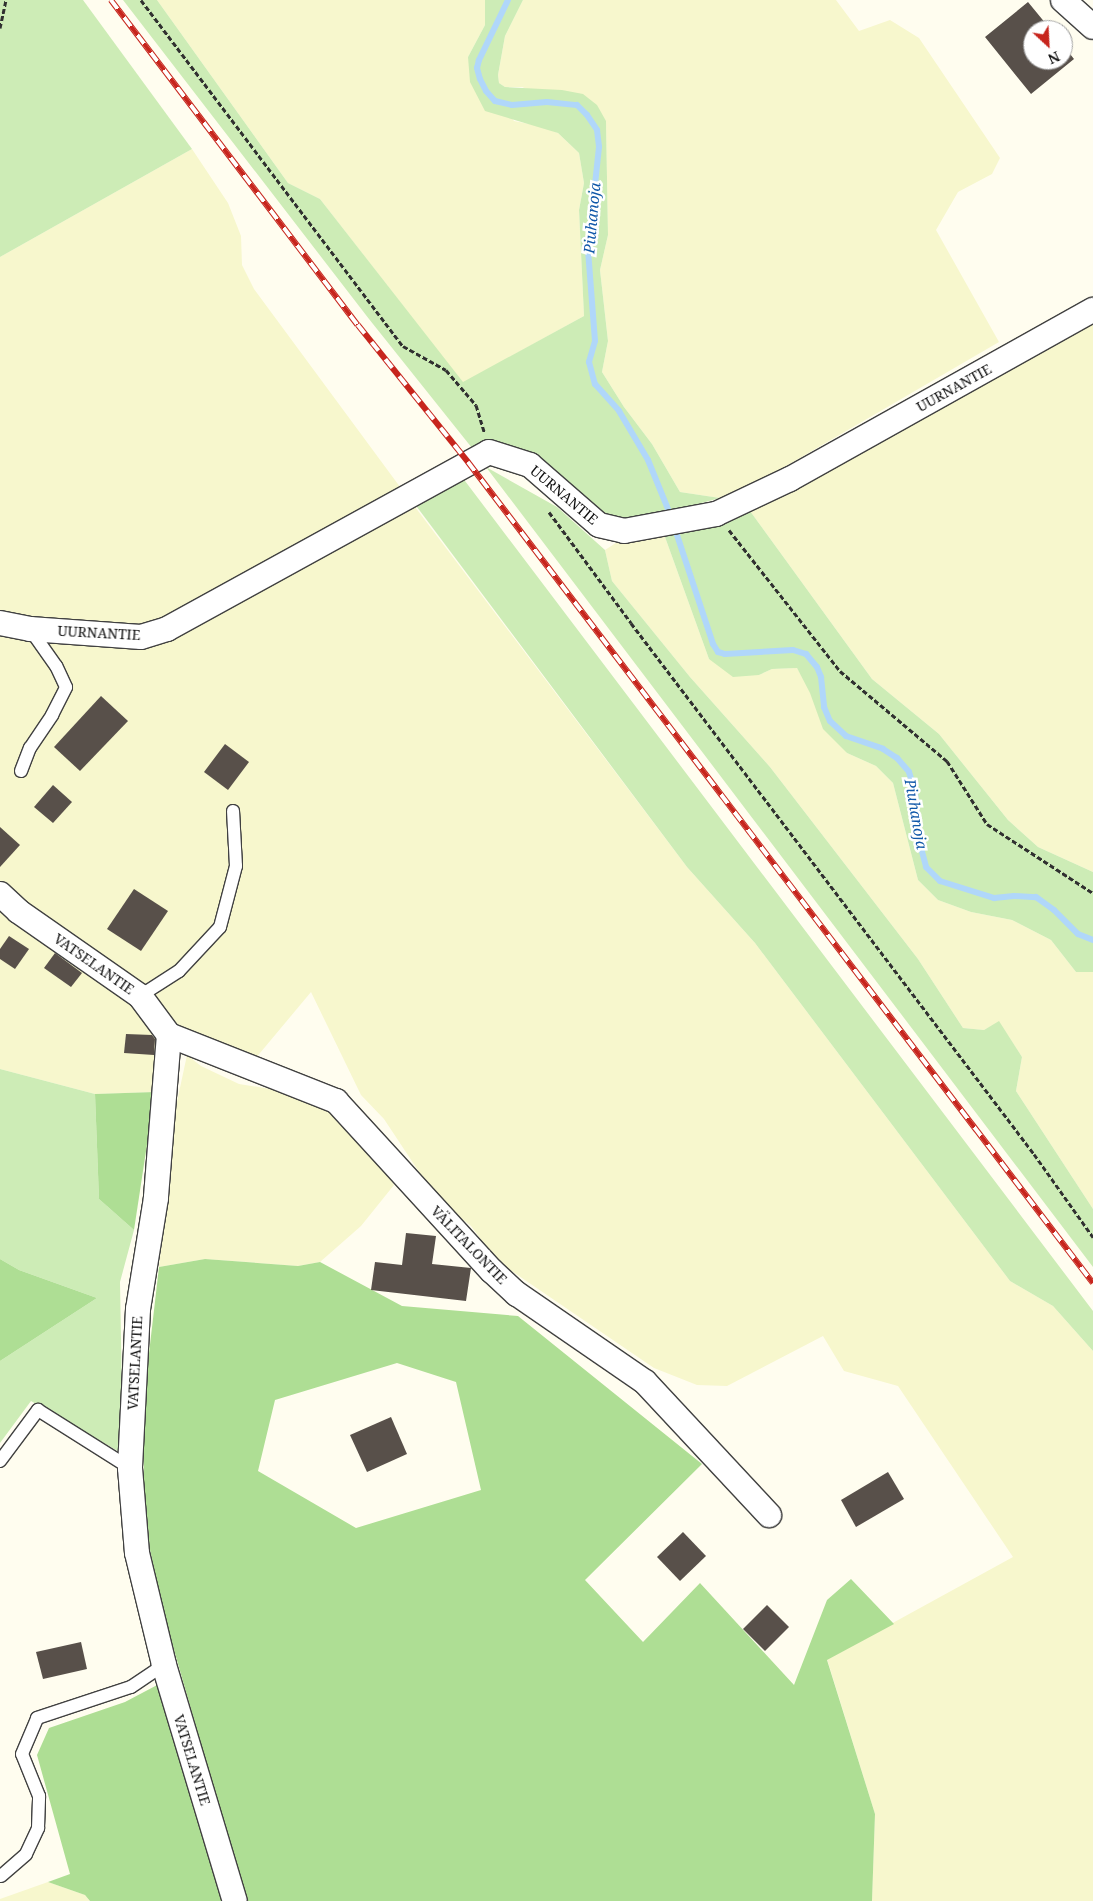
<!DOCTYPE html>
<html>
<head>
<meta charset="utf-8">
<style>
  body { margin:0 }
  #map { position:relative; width:1093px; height:1901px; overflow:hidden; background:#fffdef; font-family:"Noto Serif",serif }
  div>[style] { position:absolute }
  .farmland>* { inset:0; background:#f7f7cd }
  .green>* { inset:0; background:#cdecb6 }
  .forest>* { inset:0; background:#aede94 }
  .stream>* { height:6px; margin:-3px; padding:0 3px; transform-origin:3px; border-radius:3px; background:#b0d7fa }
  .building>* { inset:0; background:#58504a }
  .path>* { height:3px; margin-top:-1.5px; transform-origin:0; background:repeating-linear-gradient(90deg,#303030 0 5px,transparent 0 7.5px) }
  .roads { filter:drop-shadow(1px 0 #414141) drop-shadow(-1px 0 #414141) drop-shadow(0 1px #414141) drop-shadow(0 -1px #414141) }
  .lane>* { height:12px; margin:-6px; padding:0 6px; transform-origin:6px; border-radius:6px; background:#fff }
  .street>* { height:24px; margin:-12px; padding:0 12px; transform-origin:12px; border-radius:12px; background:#fff }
  .rail>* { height:5.5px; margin-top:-2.75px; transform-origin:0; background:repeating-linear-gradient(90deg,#fff 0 11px,#c7251d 0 22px); box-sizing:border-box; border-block:1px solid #c7251d }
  span { translate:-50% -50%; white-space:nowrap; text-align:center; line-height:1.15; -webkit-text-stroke:5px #fff; paint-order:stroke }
  .street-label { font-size:14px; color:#0e0e0e }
  .water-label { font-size:15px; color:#0f57a8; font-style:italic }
  .north { position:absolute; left:1023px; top:20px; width:50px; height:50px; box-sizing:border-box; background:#fff; border:1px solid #9f9f9f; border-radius:50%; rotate:155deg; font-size:14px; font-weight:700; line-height:20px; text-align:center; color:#0e0e0e }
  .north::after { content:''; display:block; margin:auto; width:18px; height:22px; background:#c7251d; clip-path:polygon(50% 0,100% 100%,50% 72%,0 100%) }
</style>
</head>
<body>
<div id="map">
  <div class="farmland">
    <i style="clip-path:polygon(157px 0,485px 0,485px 25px,468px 57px,514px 121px,540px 126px,558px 133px,579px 153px,584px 183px,579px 210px,584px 316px,463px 383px,320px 199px,288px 183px)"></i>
    <i style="clip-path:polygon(523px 0,836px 0,859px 31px,890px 20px,919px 38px,1000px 158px,992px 174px,958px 192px,936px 230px,999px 342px,774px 473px,720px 498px,680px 492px,652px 444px,624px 407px,602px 372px,608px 341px,600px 270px,608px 235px,606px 121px,522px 87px,505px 87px,499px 83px,498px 75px,505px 36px)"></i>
    <i style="clip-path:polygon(192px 149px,228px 203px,241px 236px,242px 265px,254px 289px,403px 491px,687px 867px,755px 943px,1010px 1281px,1053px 1306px,1093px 1351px,1093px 1901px,872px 1901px,875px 1814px,827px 1659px,1013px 1557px,898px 1386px,844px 1371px,823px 1336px,727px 1386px,697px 1385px,654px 1368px,497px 1261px,471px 1226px,437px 1199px,384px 1119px,361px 1095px,311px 992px,255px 1059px,174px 1023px,157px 1029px,155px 1092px,95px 1094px,0 1069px,0 257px)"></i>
    <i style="clip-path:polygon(1093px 320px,1093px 872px,1038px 847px,1008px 820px,939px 734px,872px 679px,750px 511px)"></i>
    <i style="clip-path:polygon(665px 537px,709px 659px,759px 675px,772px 669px,797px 668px,847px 753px,876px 766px,893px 783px,918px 880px,938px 900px,971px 912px,1012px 920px,1051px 940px,1076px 972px,1093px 972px,1093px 1209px,1016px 1091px,1022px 1057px,999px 1022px,984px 1030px,963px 1028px,918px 959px,770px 767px,690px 677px,612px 581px,605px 550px,622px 539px)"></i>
    <i style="clip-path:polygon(187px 1055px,201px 1066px,239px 1084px,290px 1092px,333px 1106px,372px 1147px,394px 1185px,361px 1226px,320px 1262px,298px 1266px,205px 1259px,159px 1267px,175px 1111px)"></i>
    <i style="clip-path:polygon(48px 1882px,85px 1895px,90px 1901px,0 1901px,0 1899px)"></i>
  </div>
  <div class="green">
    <i style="clip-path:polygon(0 0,83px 0,192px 149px,0 257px)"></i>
    <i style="clip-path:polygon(123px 0,157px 0,288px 183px,320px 199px,463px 382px,584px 316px,579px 210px,584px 183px,579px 153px,558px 133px,485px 111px,470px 82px,468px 57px,485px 25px,485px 0,523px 0,505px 36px,498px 75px,499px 83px,505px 87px,562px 90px,583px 94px,597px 105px,606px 121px,608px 235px,600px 270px,608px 341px,602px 372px,624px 407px,652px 444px,680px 492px,720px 498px,638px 520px,616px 521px,578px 496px,537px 461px,500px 443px,472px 448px,369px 319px)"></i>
    <i style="clip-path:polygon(486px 467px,557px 507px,605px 550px,612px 581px,690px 677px,770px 767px,918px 959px,963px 1028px,984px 1030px,999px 1021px,1022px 1057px,1016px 1091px,1093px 1209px,1093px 1267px)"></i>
    <i style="clip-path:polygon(462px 477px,1093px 1311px,1093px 1351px,1053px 1306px,1010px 1281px,755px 943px,687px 867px,414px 503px)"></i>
    <i style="clip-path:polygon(750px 511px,872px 679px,939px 734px,1008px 820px,1038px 847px,1093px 872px,1093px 972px,1076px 972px,1051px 940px,1012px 920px,971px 912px,938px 900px,918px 880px,893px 783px,876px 766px,847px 753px,823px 729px,810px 693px,797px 668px,772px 669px,759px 675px,733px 677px,709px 659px,665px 537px)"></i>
    <i style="clip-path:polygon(0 1069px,95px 1094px,99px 1199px,134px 1230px,120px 1282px,123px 1454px,31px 1401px,0 1443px,0 1361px,97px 1298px,19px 1270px,0 1259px)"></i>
  </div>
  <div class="forest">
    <i style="clip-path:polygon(155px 1092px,134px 1230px,99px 1199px,95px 1094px)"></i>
    <i style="clip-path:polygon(0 1259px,19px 1270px,97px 1298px,0 1361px)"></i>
    <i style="clip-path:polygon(evenodd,205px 1259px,298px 1266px,320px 1262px,402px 1306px,518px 1316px,702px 1464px,585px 1580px,643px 1642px,700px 1583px,794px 1685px,827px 1600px,851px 1579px,894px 1624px,827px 1660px,875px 1814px,872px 1901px,246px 1901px,164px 1615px,150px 1550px,144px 1484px,143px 1405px,159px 1267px,205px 1259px,397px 1363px,456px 1382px,481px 1490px,356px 1528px,258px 1471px,275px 1400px,397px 1363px)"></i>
    <i style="clip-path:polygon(161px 1683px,225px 1901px,90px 1901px,85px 1895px,48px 1882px,70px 1874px,37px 1755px,49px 1728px,125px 1702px)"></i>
  </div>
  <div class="stream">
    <i style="left:508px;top:0;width:67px;rotate:115.8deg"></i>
    <i style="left:479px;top:60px;width:8px;rotate:104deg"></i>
    <i style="left:477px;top:68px;width:11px;rotate:75deg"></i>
    <i style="left:480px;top:79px;width:13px;rotate:63deg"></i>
    <i style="left:486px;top:91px;width:13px;rotate:48deg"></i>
    <i style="left:495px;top:101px;width:17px;rotate:13deg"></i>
    <i style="left:512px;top:105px;width:35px;rotate:-5deg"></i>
    <i style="left:547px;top:102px;width:30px;rotate:6deg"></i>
    <i style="left:577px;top:105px;width:14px;rotate:45deg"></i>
    <i style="left:587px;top:115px;width:18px;rotate:56deg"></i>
    <i style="left:597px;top:130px;width:17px;rotate:83deg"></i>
    <i style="left:599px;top:147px;width:104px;rotate:96.1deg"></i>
    <i style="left:588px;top:250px;width:91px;rotate:85.6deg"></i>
    <i style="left:595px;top:341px;width:22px;rotate:106deg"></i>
    <i style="left:589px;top:362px;width:23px;rotate:75deg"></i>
    <i style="left:595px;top:384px;width:36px;rotate:48deg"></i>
    <i style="left:619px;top:411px;width:57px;rotate:59.4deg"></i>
    <i style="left:648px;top:460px;width:53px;rotate:67.8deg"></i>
    <i style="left:677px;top:535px;width:115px;rotate:71.7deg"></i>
    <i style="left:713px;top:644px;width:9px;rotate:58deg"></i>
    <i style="left:718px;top:652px;width:7px;rotate:16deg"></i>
    <i style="left:725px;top:654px;width:68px;rotate:-3.4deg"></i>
    <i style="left:793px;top:650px;width:14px;rotate:17deg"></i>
    <i style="left:806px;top:654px;width:17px;rotate:50deg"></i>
    <i style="left:817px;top:667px;width:11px;rotate:68deg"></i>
    <i style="left:821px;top:677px;width:30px;rotate:84deg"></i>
    <i style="left:824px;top:707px;width:15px;rotate:67deg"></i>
    <i style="left:830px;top:721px;width:22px;rotate:43deg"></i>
    <i style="left:846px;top:736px;width:39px;rotate:19deg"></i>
    <i style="left:883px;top:749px;width:17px;rotate:33deg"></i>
    <i style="left:897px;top:758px;width:18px;rotate:49deg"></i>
    <i style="left:909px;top:772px;width:21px;rotate:73deg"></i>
    <i style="left:915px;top:792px;width:52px;rotate:84.5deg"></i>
    <i style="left:920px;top:844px;width:24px;rotate:75deg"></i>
    <i style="left:926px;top:867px;width:20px;rotate:45deg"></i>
    <i style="left:940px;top:881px;width:57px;rotate:17.5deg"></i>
    <i style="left:994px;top:898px;width:20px;rotate:-6deg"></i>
    <i style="left:1014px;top:896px;width:22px;rotate:3deg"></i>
    <i style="left:1036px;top:897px;width:22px;rotate:36deg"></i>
    <i style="left:1054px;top:910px;width:34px;rotate:45deg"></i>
    <i style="left:1078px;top:934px;width:16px;rotate:22deg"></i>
  </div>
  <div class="building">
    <i style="clip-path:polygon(1028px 2px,1051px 30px,1033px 30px,1033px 60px,1063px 60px,1063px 45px,1074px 59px,1031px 94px,985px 37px)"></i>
    <i style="clip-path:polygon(101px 696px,128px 721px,80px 771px,54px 747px)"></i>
    <i style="clip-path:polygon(225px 744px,249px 762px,228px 790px,204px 772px)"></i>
    <i style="clip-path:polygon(53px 785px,72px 802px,53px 823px,34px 807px)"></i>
    <i style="clip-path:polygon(0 827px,20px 845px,0 867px)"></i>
    <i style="clip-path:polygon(134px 889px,168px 911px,141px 951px,107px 929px)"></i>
    <i style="clip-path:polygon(9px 936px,29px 949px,15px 969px,0 959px,0 949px)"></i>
    <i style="clip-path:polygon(55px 953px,82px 973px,71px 987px,44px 968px)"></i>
    <i style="clip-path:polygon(126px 1034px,152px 1035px,155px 1039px,154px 1055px,124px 1053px)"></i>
    <i style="clip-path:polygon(406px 1233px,436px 1236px,432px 1264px,471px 1268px,466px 1301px,371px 1290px,375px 1262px,402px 1265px)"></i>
    <i style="clip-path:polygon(391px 1417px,407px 1454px,367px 1472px,350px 1435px)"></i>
    <i style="clip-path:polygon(888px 1472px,904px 1499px,856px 1527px,841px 1500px)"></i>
    <i style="clip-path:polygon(683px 1532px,706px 1556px,680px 1581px,657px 1557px)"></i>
    <i style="clip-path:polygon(767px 1605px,789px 1627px,765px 1651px,743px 1629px)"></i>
    <i style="clip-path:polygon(81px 1642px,87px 1669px,43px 1679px,36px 1652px)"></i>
  </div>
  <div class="path">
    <i style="left:141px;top:0;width:434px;rotate:52.9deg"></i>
    <i style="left:403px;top:346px;width:49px;rotate:29.2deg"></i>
    <i style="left:446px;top:370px;width:46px;rotate:49.4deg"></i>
    <i style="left:476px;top:405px;width:28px;rotate:73deg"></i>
    <i style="left:0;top:28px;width:29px;rotate:-78deg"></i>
    <i style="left:549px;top:512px;width:138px;rotate:53.5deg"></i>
    <i style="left:631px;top:623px;width:667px;rotate:52.8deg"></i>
    <i style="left:1034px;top:1154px;width:102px;rotate:54.6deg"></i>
    <i style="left:729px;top:530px;width:179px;rotate:51.8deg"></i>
    <i style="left:840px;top:671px;width:140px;rotate:40.1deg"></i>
    <i style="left:947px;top:761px;width:75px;rotate:57.6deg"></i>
    <i style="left:987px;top:824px;width:126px;rotate:33.1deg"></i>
  </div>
  <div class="roads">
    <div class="lane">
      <i style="left:21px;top:771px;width:25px;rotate:-69deg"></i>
      <i style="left:30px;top:748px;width:40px;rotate:-56deg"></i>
      <i style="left:52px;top:715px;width:31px;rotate:-63deg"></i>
      <i style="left:66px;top:687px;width:23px;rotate:-115deg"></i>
      <i style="left:56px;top:666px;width:45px;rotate:-125.1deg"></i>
      <i style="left:140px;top:996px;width:46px;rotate:-32.7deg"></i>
      <i style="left:179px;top:971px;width:60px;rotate:-47deg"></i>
      <i style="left:220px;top:927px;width:63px;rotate:-75.3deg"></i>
      <i style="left:236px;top:866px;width:55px;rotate:-93.1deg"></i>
      <i style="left:0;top:1461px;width:64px;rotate:-53.3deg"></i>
      <i style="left:38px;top:1410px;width:109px;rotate:32.2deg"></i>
      <i style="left:1px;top:1876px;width:33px;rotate:-41deg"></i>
      <i style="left:26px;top:1854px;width:29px;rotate:-65deg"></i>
      <i style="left:38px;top:1828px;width:32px;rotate:-88deg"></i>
      <i style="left:39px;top:1796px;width:45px;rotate:-112deg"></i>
      <i style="left:22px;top:1754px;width:39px;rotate:-67deg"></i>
      <i style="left:37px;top:1718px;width:99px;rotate:-18.3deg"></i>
      <i style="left:131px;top:1687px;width:40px;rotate:-34deg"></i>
    </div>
    <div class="street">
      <i style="left:1063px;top:0;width:40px;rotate:42deg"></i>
      <i style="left:0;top:623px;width:31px;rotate:11deg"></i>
      <i style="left:30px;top:629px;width:111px;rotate:4.1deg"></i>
      <i style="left:141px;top:637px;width:27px;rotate:-17deg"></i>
      <i style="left:167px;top:629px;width:367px;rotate:-28.8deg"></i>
      <i style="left:489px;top:452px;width:43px;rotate:17.6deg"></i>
      <i style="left:530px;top:465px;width:91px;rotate:41deg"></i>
      <i style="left:599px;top:525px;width:26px;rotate:13deg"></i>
      <i style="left:624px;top:531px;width:94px;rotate:-10.5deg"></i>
      <i style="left:716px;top:514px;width:82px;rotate:-25.3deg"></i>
      <i style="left:790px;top:479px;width:347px;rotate:-29.2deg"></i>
      <i style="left:0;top:894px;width:25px;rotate:43deg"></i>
      <i style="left:18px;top:911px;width:149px;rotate:34.9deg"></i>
      <i style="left:140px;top:996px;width:49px;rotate:53.4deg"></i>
      <i style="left:169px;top:1035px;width:164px;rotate:94.6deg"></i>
      <i style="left:156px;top:1198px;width:112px;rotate:99.2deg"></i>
      <i style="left:138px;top:1309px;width:159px;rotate:92.9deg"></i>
      <i style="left:130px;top:1468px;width:85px;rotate:85.3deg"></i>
      <i style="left:137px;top:1553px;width:115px;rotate:76.4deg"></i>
      <i style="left:164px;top:1665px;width:246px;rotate:73.3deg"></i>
      <i style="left:169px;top:1035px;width:180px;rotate:21.6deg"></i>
      <i style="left:336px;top:1101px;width:231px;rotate:47.5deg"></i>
      <i style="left:492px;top:1271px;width:34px;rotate:43deg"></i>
      <i style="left:517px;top:1294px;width:155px;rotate:34.5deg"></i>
      <i style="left:645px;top:1382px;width:182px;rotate:47deg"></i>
    </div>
  </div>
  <div class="rail">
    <i style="left:111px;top:0;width:408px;rotate:52.8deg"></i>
    <i style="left:358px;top:325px;width:176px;rotate:51.2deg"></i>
    <i style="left:468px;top:462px;width:1032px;rotate:52.72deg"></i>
  </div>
  <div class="street-label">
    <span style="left:954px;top:388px;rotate:-29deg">UURNANTIE</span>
    <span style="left:564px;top:495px;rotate:40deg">UURNANTIE</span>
    <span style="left:99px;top:633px;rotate:3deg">UURNANTIE</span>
    <span style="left:94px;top:964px;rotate:35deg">VATSELANTIE</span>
    <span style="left:469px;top:1245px;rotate:46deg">VÄLITALONTIE</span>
    <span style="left:135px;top:1363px;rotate:-87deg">VATSELANTIE</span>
    <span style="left:192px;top:1760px;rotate:73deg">VATSELANTIE</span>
  </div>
  <div class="water-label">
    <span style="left:592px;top:218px;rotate:-85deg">Piuhanoja</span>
    <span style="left:916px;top:814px;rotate:80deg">Piuhanoja</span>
  </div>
  <div class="north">N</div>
</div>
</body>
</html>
